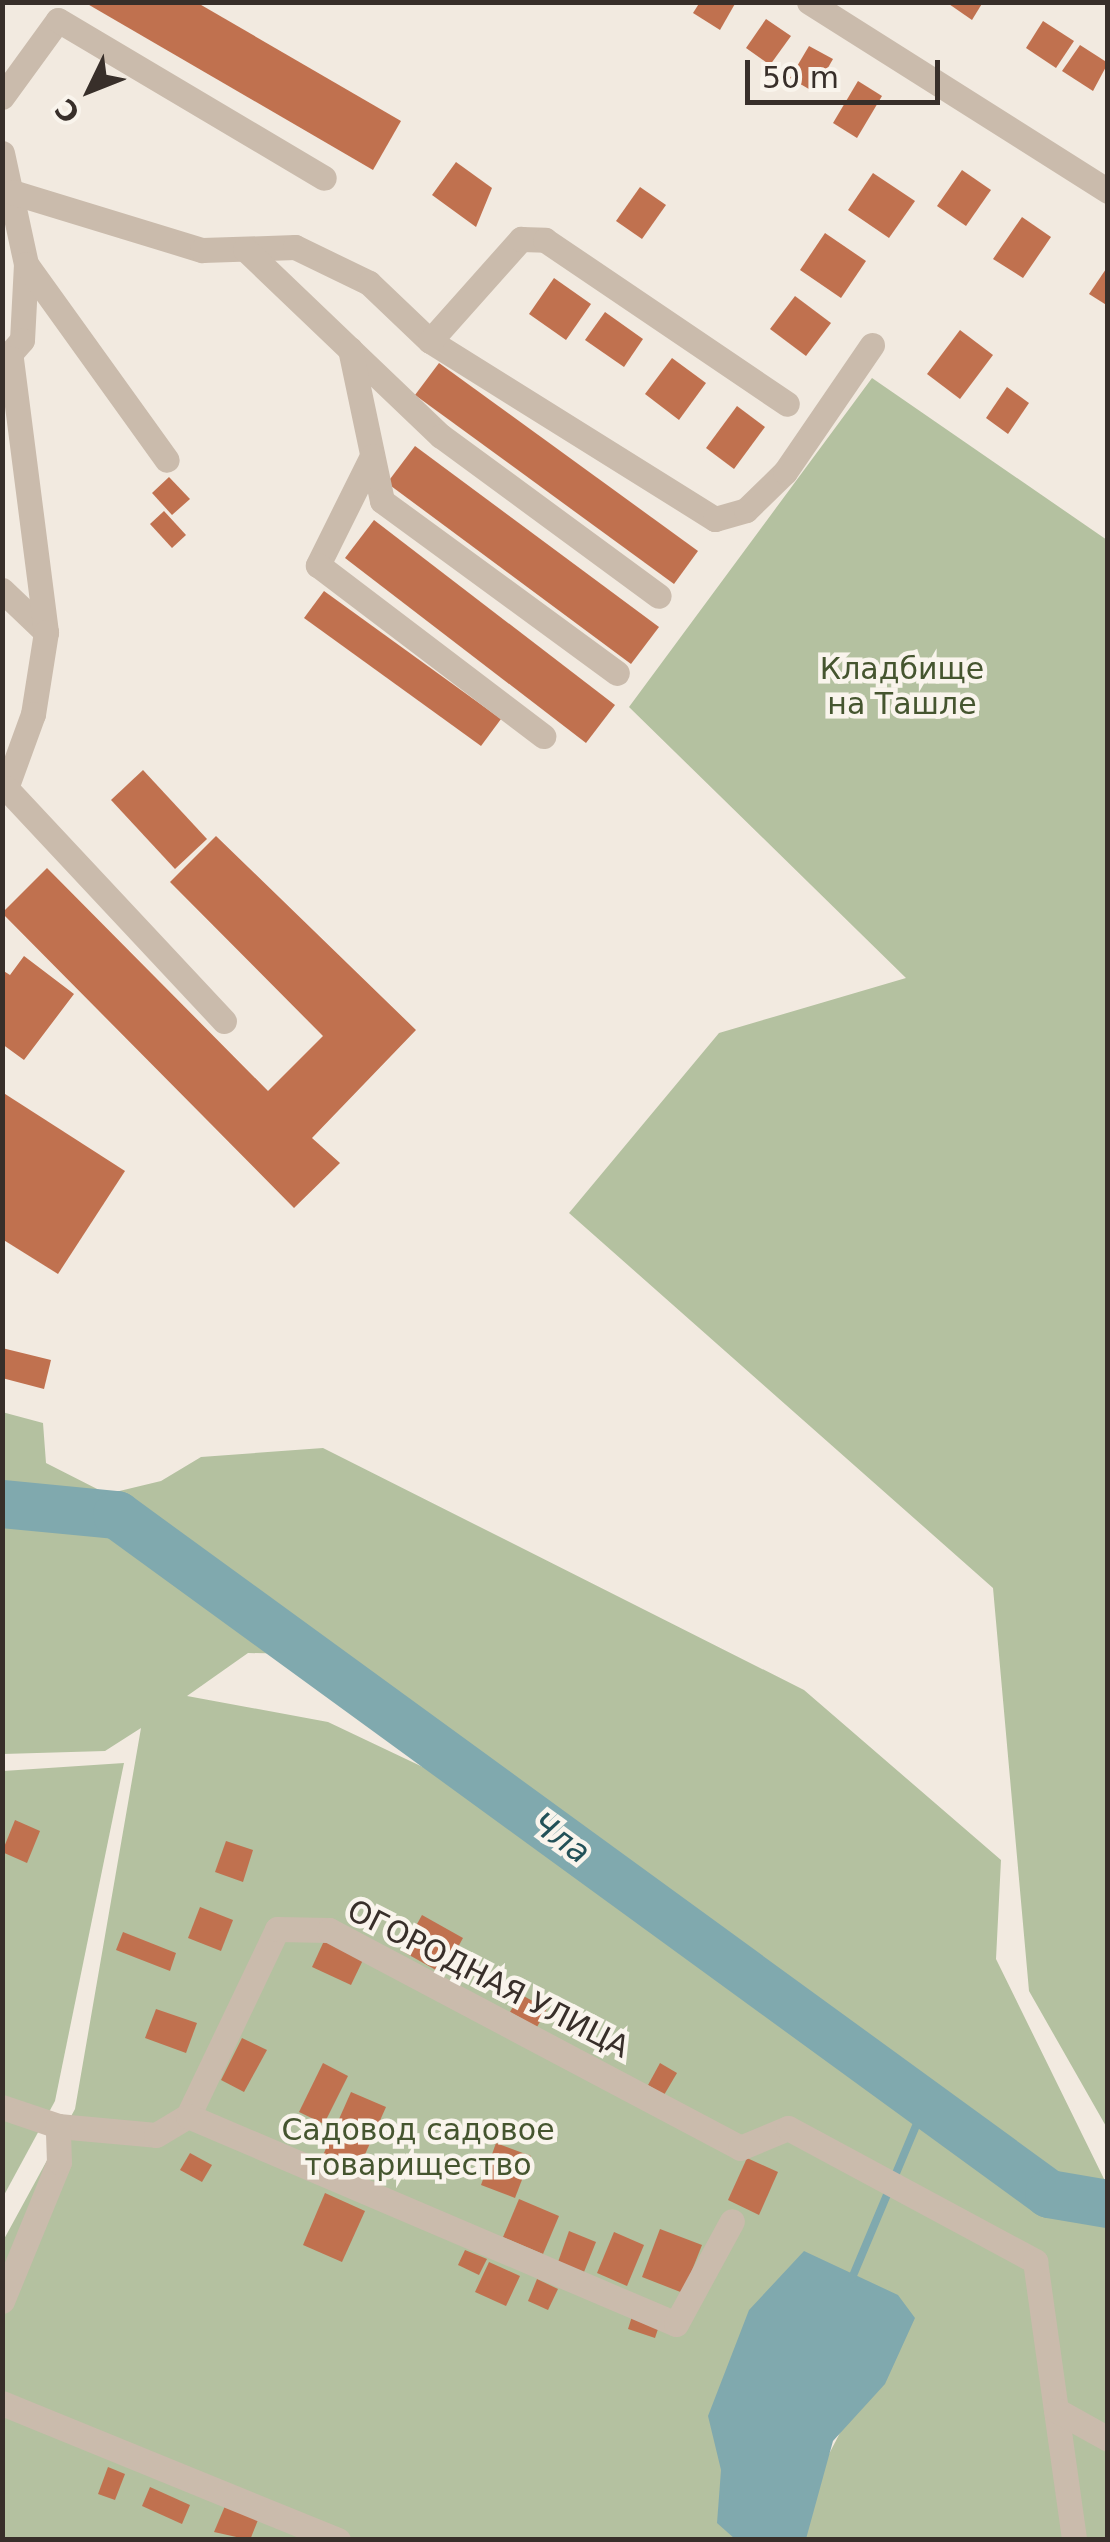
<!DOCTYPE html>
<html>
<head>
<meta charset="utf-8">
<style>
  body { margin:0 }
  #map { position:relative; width:1110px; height:2542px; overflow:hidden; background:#f2eae0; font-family:"DejaVu Sans",sans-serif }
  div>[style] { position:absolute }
  .green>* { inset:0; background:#b4c1a0 }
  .water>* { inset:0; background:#80a9ae }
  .stream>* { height:8px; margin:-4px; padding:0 4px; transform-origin:4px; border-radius:4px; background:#80a9ae }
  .river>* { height:48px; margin:-24px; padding:0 24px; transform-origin:24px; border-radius:24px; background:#80a9ae }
  .building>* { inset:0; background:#c0714f }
  .minor>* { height:25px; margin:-12.5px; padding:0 12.5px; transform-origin:12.5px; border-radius:12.5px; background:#cabbac }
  span { translate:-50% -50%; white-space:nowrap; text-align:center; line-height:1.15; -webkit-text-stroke:9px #f9f4ec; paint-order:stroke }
  .park-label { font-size:30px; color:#45552f }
  .street-label { font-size:30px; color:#382f2a }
  .water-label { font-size:32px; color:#225158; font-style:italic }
  .frame { position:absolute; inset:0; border:5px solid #382f2a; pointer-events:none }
  .north { position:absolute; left:40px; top:40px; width:100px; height:100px; -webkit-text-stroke:8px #f9f4ec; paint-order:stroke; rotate:227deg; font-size:28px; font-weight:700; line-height:40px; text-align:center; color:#382f2a }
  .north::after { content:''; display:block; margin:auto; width:35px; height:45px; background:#382f2a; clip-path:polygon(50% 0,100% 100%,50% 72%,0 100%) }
  .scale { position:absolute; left:745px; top:60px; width:195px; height:45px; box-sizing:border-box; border:5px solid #382f2a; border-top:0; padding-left:12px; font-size:30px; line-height:35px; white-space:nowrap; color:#382f2a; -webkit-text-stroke:8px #f9f4ec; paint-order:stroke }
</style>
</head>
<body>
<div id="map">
  <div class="green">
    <i style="clip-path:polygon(872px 378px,1107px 540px,1107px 2128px,1029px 1991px,993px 1588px,569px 1213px,719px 1033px,906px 978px,629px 707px)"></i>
    <i style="clip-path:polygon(evenodd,2px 1412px,43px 1423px,46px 1463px,107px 1494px,161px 1481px,201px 1457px,323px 1448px,804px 1690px,1001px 1860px,996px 1959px,1107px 2185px,1107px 2539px,3px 2539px,3px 2241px,75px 2109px,141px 1728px,105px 1751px,3px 1754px,2px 1412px,248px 1653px,299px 1654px,312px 1684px,446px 1778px,328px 1722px,187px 1696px,248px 1653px,2px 1412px,738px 2422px,842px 2429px,817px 2477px,738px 2422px)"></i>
    <i style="clip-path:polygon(124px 1763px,55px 2101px,3px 2197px,3px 1771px)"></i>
  </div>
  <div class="water">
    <i style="clip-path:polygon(804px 2251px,898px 2295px,915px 2318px,885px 2384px,833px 2441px,806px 2539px,735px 2539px,717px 2523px,721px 2470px,708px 2416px,749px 2310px)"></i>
  </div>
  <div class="stream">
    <i style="left:852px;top:2278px;width:189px;rotate:-67.2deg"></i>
  </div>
  <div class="river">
    <i style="left:2px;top:1504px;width:116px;rotate:5.5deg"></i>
    <i style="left:117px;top:1515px;width:1153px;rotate:36.07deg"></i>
    <i style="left:1049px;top:2194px;width:60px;rotate:9.6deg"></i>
  </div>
  <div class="building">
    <i style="clip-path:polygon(84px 2px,196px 2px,401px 121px,373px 170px)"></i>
    <i style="clip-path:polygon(700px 2px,736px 2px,720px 30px,693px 13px)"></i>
    <i style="clip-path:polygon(946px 2px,983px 2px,972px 20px)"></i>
    <i style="clip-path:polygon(766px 19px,791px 36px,770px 65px,746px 48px)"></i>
    <i style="clip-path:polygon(1043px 21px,1074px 41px,1056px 68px,1026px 48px)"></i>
    <i style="clip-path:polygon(1080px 45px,1108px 63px,1093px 91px,1062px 71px)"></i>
    <i style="clip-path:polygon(809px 46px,833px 59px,814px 92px,790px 78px)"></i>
    <i style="clip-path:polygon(858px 81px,882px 96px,857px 138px,833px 123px)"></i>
    <i style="clip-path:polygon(456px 162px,492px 188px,476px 227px,432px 195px)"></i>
    <i style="clip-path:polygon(962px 170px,991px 190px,966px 226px,937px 206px)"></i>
    <i style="clip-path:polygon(873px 173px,915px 201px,889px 238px,848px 210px)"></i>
    <i style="clip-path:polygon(640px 187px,666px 205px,642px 239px,616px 221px)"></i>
    <i style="clip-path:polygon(1022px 217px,1051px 237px,1023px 278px,993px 259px)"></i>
    <i style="clip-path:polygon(825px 233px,866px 261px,841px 298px,800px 270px)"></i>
    <i style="clip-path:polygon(1108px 266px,1108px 306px,1089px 294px)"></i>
    <i style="clip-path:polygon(554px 278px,591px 304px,566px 340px,529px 314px)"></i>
    <i style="clip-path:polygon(795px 296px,831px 323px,806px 356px,770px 329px)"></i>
    <i style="clip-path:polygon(605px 312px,643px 339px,624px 367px,585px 340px)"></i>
    <i style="clip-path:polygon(960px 330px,993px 355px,960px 399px,927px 374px)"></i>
    <i style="clip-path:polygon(672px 358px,706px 383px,679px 420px,645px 394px)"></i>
    <i style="clip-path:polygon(439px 363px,698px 551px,674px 584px,415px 395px)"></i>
    <i style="clip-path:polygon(1007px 387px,1029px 403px,1008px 434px,986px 418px)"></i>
    <i style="clip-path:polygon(737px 406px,765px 427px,734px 469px,706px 448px)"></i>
    <i style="clip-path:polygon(415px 446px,659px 627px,631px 664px,387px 483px)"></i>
    <i style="clip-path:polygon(169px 477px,190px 499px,172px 515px,152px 493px)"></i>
    <i style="clip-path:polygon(164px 511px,186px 535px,172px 548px,150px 524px)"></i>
    <i style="clip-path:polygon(374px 520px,615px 705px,586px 743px,345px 558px)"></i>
    <i style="clip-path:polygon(324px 591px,501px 719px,481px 746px,304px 618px)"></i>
    <i style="clip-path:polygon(143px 770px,207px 839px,175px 869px,111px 800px)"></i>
    <i style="clip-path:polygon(216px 836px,416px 1030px,312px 1138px,340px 1163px,294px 1208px,2px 913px,47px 868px,268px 1091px,323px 1036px,170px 882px)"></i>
    <i style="clip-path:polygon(24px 956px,74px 994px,24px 1060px,2px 1044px,2px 970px,10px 975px)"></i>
    <i style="clip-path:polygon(2px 1092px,125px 1171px,58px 1274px,2px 1239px)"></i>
    <i style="clip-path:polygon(2px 1348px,51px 1360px,44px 1389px,2px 1378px)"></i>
    <i style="clip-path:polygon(15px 1820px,40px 1831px,27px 1863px,2px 1852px)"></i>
    <i style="clip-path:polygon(226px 1841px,253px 1850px,243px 1882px,215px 1872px)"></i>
    <i style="clip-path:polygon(200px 1907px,233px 1920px,221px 1951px,188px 1938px)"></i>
    <i style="clip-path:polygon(422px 1915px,463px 1938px,443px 1974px,402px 1951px)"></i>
    <i style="clip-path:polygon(123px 1932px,176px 1953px,170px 1971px,116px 1950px)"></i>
    <i style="clip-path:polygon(324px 1941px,363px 1960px,351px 1985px,312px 1967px)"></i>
    <i style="clip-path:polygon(520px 1994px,547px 2009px,537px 2027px,510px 2012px)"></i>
    <i style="clip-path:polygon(156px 2009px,197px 2023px,186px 2053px,145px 2038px)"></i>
    <i style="clip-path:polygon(242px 2038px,267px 2050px,244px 2092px,221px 2080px)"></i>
    <i style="clip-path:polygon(323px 2063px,348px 2076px,324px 2124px,299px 2112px)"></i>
    <i style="clip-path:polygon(660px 2063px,677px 2073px,664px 2095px,648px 2085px)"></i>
    <i style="clip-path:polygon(351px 2092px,386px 2107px,355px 2177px,320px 2162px)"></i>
    <i style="clip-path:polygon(496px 2143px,531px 2156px,515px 2198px,481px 2185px)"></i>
    <i style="clip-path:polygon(190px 2153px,212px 2165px,202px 2182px,180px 2170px)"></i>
    <i style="clip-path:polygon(747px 2158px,778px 2172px,759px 2215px,728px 2200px)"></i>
    <i style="clip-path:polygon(325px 2193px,365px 2211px,342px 2262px,303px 2245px)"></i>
    <i style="clip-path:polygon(519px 2199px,559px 2216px,543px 2254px,503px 2237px)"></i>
    <i style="clip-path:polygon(660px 2229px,702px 2245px,683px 2293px,642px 2277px)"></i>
    <i style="clip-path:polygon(569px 2231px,596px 2242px,584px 2272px,558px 2262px)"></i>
    <i style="clip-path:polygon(614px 2232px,644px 2245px,627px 2286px,597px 2273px)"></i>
    <i style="clip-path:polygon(465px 2250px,487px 2259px,479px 2275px,458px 2265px)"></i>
    <i style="clip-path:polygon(489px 2262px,520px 2276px,506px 2306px,475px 2292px)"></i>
    <i style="clip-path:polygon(537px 2279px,558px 2289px,548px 2310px,528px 2301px)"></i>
    <i style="clip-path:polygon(633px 2313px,660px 2323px,655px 2338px,628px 2329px)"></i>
    <i style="clip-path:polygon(108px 2467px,125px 2474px,115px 2500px,98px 2494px)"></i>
    <i style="clip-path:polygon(150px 2487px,190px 2505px,182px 2524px,142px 2506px)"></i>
    <i style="clip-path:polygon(225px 2506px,258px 2520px,250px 2540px,214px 2532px)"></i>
  </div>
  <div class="minor">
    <i style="left:809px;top:2px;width:354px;rotate:32.3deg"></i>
    <i style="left:2px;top:97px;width:95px;rotate:-54deg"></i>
    <i style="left:58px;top:20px;width:309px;rotate:30.7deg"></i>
    <i style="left:2px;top:153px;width:114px;rotate:77.8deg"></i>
    <i style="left:26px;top:264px;width:76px;rotate:93deg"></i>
    <i style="left:22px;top:340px;width:30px;rotate:131deg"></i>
    <i style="left:12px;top:192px;width:199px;rotate:17deg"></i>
    <i style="left:202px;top:250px;width:93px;rotate:-1.8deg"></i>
    <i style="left:295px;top:247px;width:82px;rotate:25.9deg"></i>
    <i style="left:369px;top:283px;width:84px;rotate:43.6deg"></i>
    <i style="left:430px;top:341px;width:336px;rotate:32deg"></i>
    <i style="left:715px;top:519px;width:32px;rotate:-16deg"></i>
    <i style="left:746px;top:510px;width:54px;rotate:-44.3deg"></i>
    <i style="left:785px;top:472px;width:154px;rotate:-55.6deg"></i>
    <i style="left:245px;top:249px;width:271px;rotate:43.7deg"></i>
    <i style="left:441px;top:436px;width:270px;rotate:36.3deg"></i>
    <i style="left:26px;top:264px;width:241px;rotate:54.3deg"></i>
    <i style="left:430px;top:341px;width:137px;rotate:-48.3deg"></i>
    <i style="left:521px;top:239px;width:24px;rotate:2deg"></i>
    <i style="left:545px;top:240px;width:292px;rotate:34.1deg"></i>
    <i style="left:350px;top:349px;width:155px;rotate:78.1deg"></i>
    <i style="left:382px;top:501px;width:291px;rotate:36.2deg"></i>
    <i style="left:372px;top:456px;width:122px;rotate:116.4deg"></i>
    <i style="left:318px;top:565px;width:283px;rotate:37.2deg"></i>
    <i style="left:2px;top:590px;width:61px;rotate:43.7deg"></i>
    <i style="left:46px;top:632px;width:276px;rotate:-97.3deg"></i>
    <i style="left:46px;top:632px;width:83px;rotate:99deg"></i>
    <i style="left:33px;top:714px;width:79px;rotate:110deg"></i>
    <i style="left:6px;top:788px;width:319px;rotate:46.9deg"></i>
    <i style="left:2px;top:2107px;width:59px;rotate:18.7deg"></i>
    <i style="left:58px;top:2126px;width:98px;rotate:5.2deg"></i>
    <i style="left:156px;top:2135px;width:37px;rotate:-31deg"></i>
    <i style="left:188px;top:2116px;width:207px;rotate:-64.5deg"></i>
    <i style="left:277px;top:1929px;width:52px;rotate:1.1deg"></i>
    <i style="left:329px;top:1930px;width:465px;rotate:27.9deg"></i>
    <i style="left:740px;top:2148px;width:52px;rotate:-22.6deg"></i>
    <i style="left:788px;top:2128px;width:281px;rotate:28.3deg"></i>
    <i style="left:1035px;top:2261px;width:282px;rotate:82deg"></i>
    <i style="left:188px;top:2116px;width:530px;rotate:23.09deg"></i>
    <i style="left:676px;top:2324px;width:117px;rotate:-61.5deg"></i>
    <i style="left:2px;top:2301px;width:150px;rotate:-67.7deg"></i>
    <i style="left:59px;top:2162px;width:36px;rotate:-92deg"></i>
    <i style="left:2px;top:2403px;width:363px;rotate:22.2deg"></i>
    <i style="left:1056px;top:2410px;width:60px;rotate:29.1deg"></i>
  </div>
  <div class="park-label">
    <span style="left:902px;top:686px">Кладбище<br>на Ташле</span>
    <span style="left:418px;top:2147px">Садовод садовое<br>товарищество</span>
  </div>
  <div class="street-label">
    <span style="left:488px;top:1979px;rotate:27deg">ОГОРОДНАЯ УЛИЦА</span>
  </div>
  <div class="water-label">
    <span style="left:561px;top:1838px;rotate:36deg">Чла</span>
  </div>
  <div class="frame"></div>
  <div class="north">С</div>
  <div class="scale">50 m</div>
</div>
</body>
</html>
